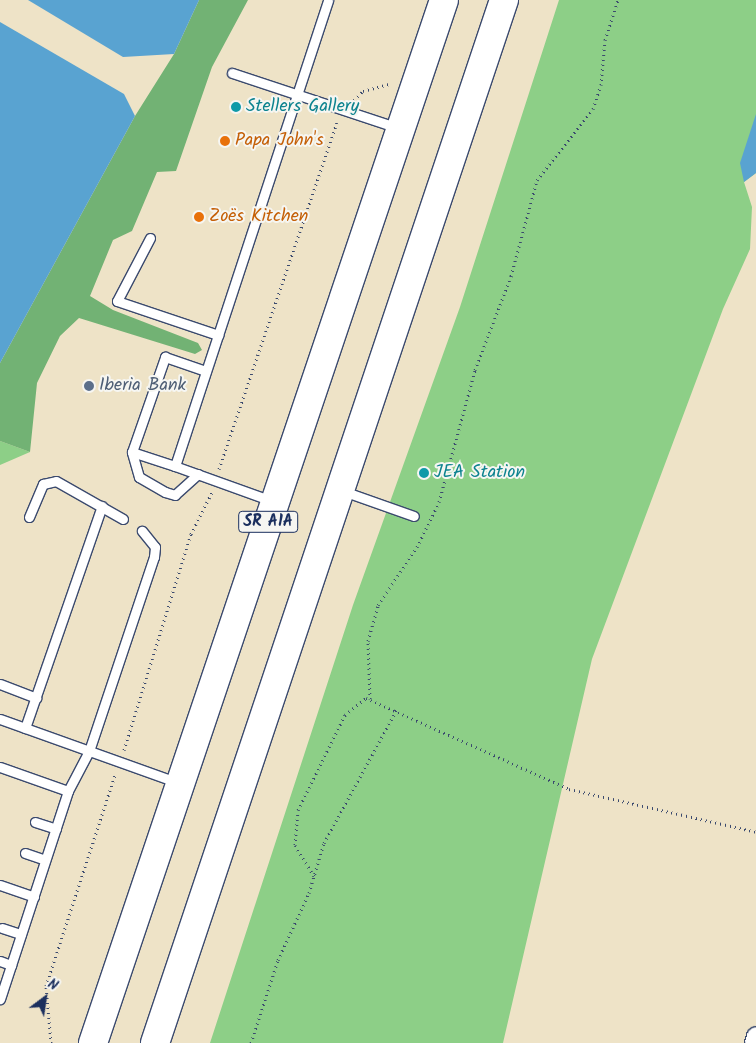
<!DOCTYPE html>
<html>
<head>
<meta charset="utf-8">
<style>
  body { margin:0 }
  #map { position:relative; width:756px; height:1043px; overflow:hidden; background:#eee3c7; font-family:Kalam,sans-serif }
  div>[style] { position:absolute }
  .green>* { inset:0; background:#8dcf87 }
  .forest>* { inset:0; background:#72b274 }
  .water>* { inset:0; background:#59a3d1 }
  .path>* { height:3px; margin-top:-1.5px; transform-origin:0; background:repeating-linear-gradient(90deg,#3b4a6e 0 1px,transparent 0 5px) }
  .roads { filter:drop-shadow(1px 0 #3b4a6e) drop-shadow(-1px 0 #3b4a6e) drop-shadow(0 1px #3b4a6e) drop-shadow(0 -1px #3b4a6e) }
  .service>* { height:9px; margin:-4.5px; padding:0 4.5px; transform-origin:4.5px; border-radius:4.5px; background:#fff }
  .minor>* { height:19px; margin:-9.5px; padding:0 9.5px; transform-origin:9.5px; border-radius:9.5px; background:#fff }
  .primary>* { height:28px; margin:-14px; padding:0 14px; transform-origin:14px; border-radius:14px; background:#fff }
  .dots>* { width:14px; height:14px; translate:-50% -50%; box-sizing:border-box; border:2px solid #f6f6f2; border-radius:50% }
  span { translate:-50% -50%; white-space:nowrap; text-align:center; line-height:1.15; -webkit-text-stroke:4px #f6f6f2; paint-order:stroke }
  .shield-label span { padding:1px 4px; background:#f6f6f2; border:1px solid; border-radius:4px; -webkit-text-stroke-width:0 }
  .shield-label { font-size:16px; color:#1b2f5e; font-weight:700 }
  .culture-label { font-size:18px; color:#0d838f }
  .left { translate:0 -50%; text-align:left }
  .food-label { font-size:18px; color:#c56008 }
  .service-label { font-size:18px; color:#4e5e75 }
  .north { position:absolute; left:20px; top:973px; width:50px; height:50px; -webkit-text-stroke:4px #f6f6f2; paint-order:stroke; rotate:31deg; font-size:14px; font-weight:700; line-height:20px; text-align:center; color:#1b2f5e }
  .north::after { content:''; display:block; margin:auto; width:18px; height:22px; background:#1b2f5e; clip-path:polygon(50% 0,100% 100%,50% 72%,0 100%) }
</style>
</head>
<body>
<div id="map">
  <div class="green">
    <i style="clip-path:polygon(559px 0,756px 0,756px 173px,744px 182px,752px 207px,750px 249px,723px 309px,592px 659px,503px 1043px,210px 1043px,353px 605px,460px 307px)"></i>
    <i style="clip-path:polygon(0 441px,30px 452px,0 465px)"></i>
  </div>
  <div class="forest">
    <i style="clip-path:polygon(199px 0,248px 0,212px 67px,176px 171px,157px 172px,132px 231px,113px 240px,90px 296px,113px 310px,198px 343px,202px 350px,195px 354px,79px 318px,60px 336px,37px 383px,30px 452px,0 441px,0 363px,135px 116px,174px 54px)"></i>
  </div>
  <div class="water">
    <i style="clip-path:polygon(28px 0,199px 0,174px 54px,123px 57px)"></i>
    <i style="clip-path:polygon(0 22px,124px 94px,135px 116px,0 363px)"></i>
    <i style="clip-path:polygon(756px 114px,756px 173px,744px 182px,740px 163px)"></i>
  </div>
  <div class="path">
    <i style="left:354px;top:100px;width:13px;rotate:-45deg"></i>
    <i style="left:363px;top:91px;width:28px;rotate:-15deg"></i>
    <i style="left:219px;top:469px;width:366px;rotate:-71.2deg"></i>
    <i style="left:370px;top:699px;width:58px;rotate:-92deg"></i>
    <i style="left:368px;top:641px;width:37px;rotate:-74deg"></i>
    <i style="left:378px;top:605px;width:70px;rotate:-56.1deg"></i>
    <i style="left:417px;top:547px;width:50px;rotate:-63.9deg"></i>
    <i style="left:439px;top:502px;width:137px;rotate:-74.7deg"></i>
    <i style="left:475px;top:370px;width:101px;rotate:-69deg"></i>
    <i style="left:511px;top:276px;width:99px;rotate:-74.8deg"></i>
    <i style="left:537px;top:180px;width:90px;rotate:-51.7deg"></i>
    <i style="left:593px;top:109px;width:25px;rotate:-72deg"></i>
    <i style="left:601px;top:85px;width:45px;rotate:-84.9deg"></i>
    <i style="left:605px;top:40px;width:42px;rotate:-72deg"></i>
    <i style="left:124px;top:750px;width:226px;rotate:-72.8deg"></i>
    <i style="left:191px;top:534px;width:47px;rotate:-63.4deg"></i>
    <i style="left:314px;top:876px;width:36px;rotate:-122deg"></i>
    <i style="left:295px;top:845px;width:35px;rotate:-85deg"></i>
    <i style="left:298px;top:810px;width:106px;rotate:-63.7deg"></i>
    <i style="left:345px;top:715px;width:27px;rotate:-39deg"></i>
    <i style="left:366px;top:698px;width:222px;rotate:24.1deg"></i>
    <i style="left:569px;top:789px;width:192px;rotate:12.9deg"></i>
    <i style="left:51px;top:1043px;width:57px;rotate:-95deg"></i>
    <i style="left:46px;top:986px;width:222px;rotate:-71.9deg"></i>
    <i style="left:251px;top:1043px;width:87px;rotate:-72deg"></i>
    <i style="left:278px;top:960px;width:74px;rotate:-65.2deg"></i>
    <i style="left:309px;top:893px;width:52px;rotate:-73.3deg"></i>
    <i style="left:324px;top:843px;width:153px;rotate:-61.4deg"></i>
  </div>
  <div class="roads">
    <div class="service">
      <i style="left:232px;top:73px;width:175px;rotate:18.3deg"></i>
      <i style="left:150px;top:238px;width:71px;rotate:117.6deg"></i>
      <i style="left:117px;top:301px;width:107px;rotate:18.6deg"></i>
      <i style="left:132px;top:452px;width:45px;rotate:18deg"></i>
      <i style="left:198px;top:474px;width:31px;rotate:138deg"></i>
      <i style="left:175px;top:495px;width:10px;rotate:-163deg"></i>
      <i style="left:165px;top:492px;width:30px;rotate:-150deg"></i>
      <i style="left:139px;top:477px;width:26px;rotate:-106deg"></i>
      <i style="left:132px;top:452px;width:101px;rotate:-70.8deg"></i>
      <i style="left:165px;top:357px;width:43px;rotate:18.9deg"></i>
      <i style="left:343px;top:491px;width:75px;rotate:19.4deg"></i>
      <i style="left:272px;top:501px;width:103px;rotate:-160.2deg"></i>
      <i style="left:175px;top:466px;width:490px;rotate:-71.8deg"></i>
      <i style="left:29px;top:517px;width:36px;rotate:-67deg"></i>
      <i style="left:43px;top:484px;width:13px;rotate:-13deg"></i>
      <i style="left:56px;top:481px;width:77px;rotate:29.6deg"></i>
      <i style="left:0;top:684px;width:39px;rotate:21deg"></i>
      <i style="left:0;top:719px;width:190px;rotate:19.7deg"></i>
      <i style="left:25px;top:728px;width:235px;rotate:-70.9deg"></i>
      <i style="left:0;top:767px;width:72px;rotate:19.4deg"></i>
      <i style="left:68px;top:791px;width:219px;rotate:108.1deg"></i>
      <i style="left:68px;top:791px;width:45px;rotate:-62.3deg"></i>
      <i style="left:89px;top:751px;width:205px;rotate:-71.5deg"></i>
      <i style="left:154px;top:557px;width:10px;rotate:-84deg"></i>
      <i style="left:155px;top:547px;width:21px;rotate:-129deg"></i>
      <i style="left:35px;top:822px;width:22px;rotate:18deg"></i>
      <i style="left:25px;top:853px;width:21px;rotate:19deg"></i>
      <i style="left:0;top:885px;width:36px;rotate:19deg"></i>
      <i style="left:2px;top:928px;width:20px;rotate:18deg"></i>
      <i style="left:0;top:961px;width:12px;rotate:20deg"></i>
    </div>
    <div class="minor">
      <i style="left:754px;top:1043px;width:7px;rotate:-74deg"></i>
    </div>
    <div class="primary">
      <i style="left:93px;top:1043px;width:1100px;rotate:-71.4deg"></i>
      <i style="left:155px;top:1043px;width:1100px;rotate:-71.5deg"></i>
    </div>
  </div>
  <div class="dots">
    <i style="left:236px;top:107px;background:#0f9aa8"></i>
    <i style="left:225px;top:141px;background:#e8710a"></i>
    <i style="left:199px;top:217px;background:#e8710a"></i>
    <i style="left:89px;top:386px;background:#5c6f8a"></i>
    <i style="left:424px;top:473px;background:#0f9aa8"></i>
  </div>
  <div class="shield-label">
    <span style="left:268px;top:522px">SR A1A</span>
  </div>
  <div class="culture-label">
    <span class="left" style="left:246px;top:107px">Stellers Gallery</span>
    <span class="left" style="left:434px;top:473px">JEA Station</span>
  </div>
  <div class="food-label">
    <span class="left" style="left:235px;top:141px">Papa John's</span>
    <span class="left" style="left:209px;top:217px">Zoës Kitchen</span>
  </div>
  <div class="service-label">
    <span class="left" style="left:99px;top:386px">Iberia Bank</span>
  </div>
  <div class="north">N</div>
</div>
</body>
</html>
